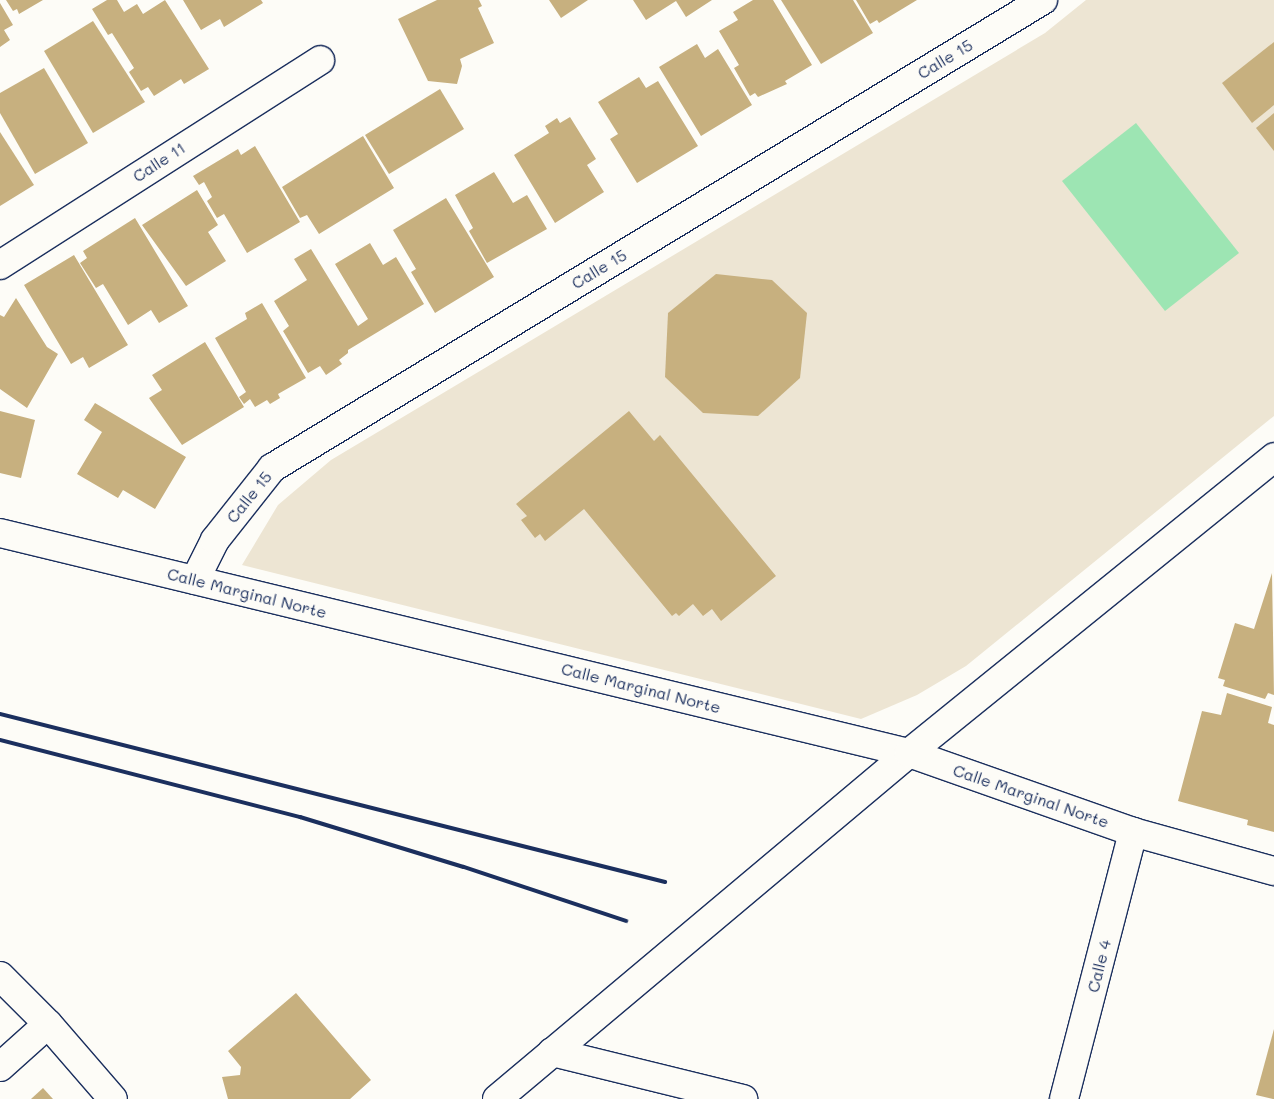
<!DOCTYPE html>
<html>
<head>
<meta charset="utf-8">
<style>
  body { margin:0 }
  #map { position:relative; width:1274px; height:1099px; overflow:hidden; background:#fdfcf7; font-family:Mali,sans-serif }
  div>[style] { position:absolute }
  .built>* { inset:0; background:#ede5d3 }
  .green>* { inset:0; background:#9de5b3 }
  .building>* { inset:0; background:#c7b07f }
  .roads { filter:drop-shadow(1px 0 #1b2f5e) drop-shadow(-1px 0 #1b2f5e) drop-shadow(0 1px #1b2f5e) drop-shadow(0 -1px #1b2f5e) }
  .street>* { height:28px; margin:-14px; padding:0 14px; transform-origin:14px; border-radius:14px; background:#fdfcf7 }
  .rail>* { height:4px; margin:-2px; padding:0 2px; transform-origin:2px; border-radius:2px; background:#1b2f5e }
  span { translate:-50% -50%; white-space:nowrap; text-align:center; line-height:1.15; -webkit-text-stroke:4px #fdfcf7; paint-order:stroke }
  .street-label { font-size:16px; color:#1b2f5e }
</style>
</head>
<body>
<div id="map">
  <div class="built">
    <i style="clip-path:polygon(1086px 0,1274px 0,1274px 416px,966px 666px,917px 695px,861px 719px,242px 565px,278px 505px,331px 460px,1045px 33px)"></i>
  </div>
  <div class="green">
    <i style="clip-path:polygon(1136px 123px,1239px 253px,1165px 311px,1062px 181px)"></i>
  </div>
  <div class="building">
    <i style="clip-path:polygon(6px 0,43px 0,19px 14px,17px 9px,13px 11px)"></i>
    <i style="clip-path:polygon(107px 0,117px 0,124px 12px,137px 4px,143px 14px,165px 0,209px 69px,184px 84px,181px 79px,154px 96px,148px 87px,141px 91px,129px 72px,134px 68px,112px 33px,108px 35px,92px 9px)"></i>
    <i style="clip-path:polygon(183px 0,261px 0,263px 3px,224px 27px,220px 19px,201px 30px)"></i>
    <i style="clip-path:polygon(437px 0,479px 0,482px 6px,478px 8px,494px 43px,460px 59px,462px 66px,457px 84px,428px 81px,398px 19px)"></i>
    <i style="clip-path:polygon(549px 0,588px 0,561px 18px)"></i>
    <i style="clip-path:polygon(633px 0,712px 0,686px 17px,676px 1px,646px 20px)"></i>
    <i style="clip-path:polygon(753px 0,773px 0,812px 65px,785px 81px,787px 84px,758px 97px,755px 93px,750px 96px,734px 68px,739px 65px,719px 31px,738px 20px,733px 12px)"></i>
    <i style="clip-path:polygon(781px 0,853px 0,873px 33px,821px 64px)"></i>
    <i style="clip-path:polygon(856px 0,917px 0,879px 23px,877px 20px,870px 24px)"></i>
    <i style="clip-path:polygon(0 3px,13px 25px,4px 30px,10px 40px,0 47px)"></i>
    <i style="clip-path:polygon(93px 21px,145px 102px,93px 133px,44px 51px)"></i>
    <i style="clip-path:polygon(1274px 42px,1274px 105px,1252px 123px,1222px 83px)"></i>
    <i style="clip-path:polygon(697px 44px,705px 58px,718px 49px,752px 105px,701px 136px,659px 67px)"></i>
    <i style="clip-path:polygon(44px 68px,88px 143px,35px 174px,0 113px,0 93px)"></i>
    <i style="clip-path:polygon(639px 77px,646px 88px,658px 81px,698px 146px,637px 183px,610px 139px,618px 134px,598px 102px)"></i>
    <i style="clip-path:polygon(440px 89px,464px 129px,389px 174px,365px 135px)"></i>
    <i style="clip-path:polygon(1274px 113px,1274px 151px,1256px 128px)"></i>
    <i style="clip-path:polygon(570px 117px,596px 159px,587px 165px,604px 192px,555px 223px,514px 155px,549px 133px,545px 126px,557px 118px,560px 123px)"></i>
    <i style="clip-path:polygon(0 132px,34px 185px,0 206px)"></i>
    <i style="clip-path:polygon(363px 136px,394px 188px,319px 234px,307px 215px,300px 218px,282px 187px)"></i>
    <i style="clip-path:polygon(255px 146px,300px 222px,247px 253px,224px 214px,217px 218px,207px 201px,212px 197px,204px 182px,199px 185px,193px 176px,238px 149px,241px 155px)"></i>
    <i style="clip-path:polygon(494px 172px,513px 203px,527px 195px,547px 229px,487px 263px,469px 231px,473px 228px,455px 195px)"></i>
    <i style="clip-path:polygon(197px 190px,218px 225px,208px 232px,226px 261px,186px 286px,142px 225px)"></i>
    <i style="clip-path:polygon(446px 198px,494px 277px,435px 313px,411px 272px,416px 269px,393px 230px)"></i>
    <i style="clip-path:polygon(135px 218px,188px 306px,159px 323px,151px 310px,128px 325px,103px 284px,96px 288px,80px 263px,87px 258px,83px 251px)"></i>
    <i style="clip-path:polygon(370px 243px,383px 265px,396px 257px,424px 304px,348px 350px,348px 353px,339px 360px,342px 364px,326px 375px,320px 366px,308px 373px,283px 331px,289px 326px,274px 301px,307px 280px,294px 259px,311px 249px,358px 326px,368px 319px,335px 264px)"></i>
    <i style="clip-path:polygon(74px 255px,128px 345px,89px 368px,83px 357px,71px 364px,24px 285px)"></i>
    <i style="clip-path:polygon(716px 274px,772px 280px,807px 313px,800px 378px,758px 416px,703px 413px,665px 377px,668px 313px)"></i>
    <i style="clip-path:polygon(16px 298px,47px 347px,58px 354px,27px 408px,0 389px,0 315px,4px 317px)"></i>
    <i style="clip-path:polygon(262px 303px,306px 378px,278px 394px,280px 398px,270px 404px,267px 400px,255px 407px,250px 399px,244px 404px,239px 397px,246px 392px,215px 338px,247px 319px,245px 313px)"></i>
    <i style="clip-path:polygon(205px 342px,244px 407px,182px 445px,149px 398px,162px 390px,152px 375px)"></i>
    <i style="clip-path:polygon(95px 403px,186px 457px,155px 509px,123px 490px,118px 498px,77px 474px,102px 432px,84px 420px)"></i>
    <i style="clip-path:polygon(0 411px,35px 420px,21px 478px,0 473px)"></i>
    <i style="clip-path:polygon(629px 411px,654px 441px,660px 435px,776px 576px,721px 621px,712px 609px,703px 616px,693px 604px,679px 616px,676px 613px,672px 616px,584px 509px,545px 541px,540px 534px,535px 538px,521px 520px,527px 516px,516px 504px)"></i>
    <i style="clip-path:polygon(1272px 573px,1274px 695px,1268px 693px,1265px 699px,1223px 686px,1225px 680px,1218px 678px,1235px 623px,1254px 629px)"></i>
    <i style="clip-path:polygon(1227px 693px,1272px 707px,1268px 723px,1274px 725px,1274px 832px,1247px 825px,1248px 820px,1178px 801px,1202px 711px,1221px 715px)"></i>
    <i style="clip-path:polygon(296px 993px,371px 1080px,350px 1099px,228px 1099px,222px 1077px,240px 1075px,241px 1067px,228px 1051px)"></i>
    <i style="clip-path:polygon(1274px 1029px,1274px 1099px,1273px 1099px,1256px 1095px)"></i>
    <i style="clip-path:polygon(43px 1088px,53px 1099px,31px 1099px)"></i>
  </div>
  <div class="roads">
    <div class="street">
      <i style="left:0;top:265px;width:380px;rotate:-32.6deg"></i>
      <i style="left:0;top:533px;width:935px;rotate:13.61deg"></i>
      <i style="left:909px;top:753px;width:238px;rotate:19.4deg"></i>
      <i style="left:1133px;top:832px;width:146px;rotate:15.5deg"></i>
      <i style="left:195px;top:580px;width:45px;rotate:-63.4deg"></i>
      <i style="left:215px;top:540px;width:92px;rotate:-51.6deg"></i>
      <i style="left:272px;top:468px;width:902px;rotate:-31.26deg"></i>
      <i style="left:0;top:976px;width:68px;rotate:45deg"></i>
      <i style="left:48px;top:1024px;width:99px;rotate:49.1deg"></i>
      <i style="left:552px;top:1052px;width:197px;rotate:13.8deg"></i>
      <i style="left:0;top:1067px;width:64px;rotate:-41.9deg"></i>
      <i style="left:497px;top:1099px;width:538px;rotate:-40.02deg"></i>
      <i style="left:909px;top:753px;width:470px;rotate:-39deg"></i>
      <i style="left:1064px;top:1099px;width:276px;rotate:-75.5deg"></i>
    </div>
  </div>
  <div class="rail">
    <i style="left:0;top:714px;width:686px;rotate:14.18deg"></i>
    <i style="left:0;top:740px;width:310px;rotate:14.4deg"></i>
    <i style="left:300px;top:817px;width:171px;rotate:17deg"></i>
    <i style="left:464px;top:867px;width:171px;rotate:18.4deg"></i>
  </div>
  <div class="street-label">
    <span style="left:945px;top:59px;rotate:-31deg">Calle 15</span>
    <span style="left:159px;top:162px;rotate:-33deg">Calle 11</span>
    <span style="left:599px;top:269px;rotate:-31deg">Calle 15</span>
    <span style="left:249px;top:497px;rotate:-51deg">Calle 15</span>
    <span style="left:247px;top:593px;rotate:14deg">Calle Marginal Norte</span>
    <span style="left:641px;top:688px;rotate:14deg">Calle Marginal Norte</span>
    <span style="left:1031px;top:796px;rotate:19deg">Calle Marginal Norte</span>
    <span style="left:1099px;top:966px;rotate:-76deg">Calle 4</span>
  </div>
</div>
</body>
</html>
